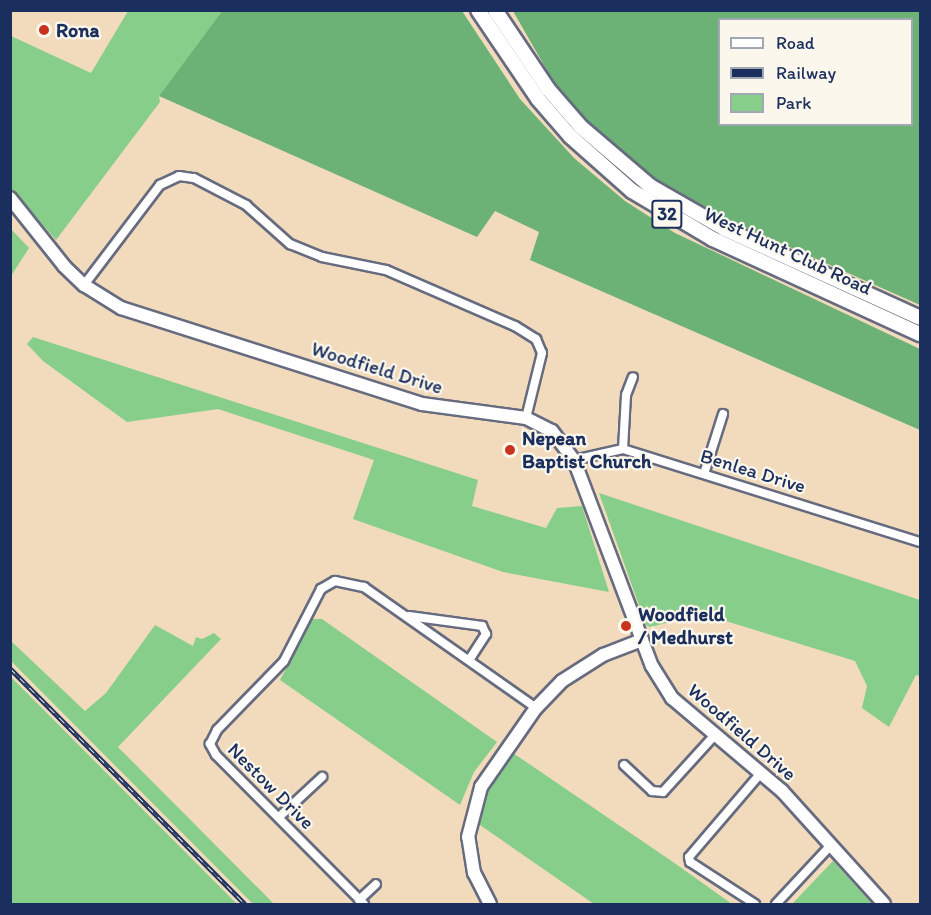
<!DOCTYPE html>
<html>
<head>
<meta charset="utf-8">
<style>
  body { margin:0 }
  #map { position:relative; width:931px; height:915px; overflow:hidden; background:#f1dbbc; font-family:Itim,sans-serif }
  div>[style] { position:absolute }
  .green>* { inset:0; background:#86ce8a }
  .forest>* { inset:0; background:#6cb176 }
  .roads { filter:drop-shadow(2px 0 #666b7f) drop-shadow(-2px 0 #666b7f) drop-shadow(0 2px #666b7f) drop-shadow(0 -2px #666b7f) }
  .street>* { height:8px; margin:-4px; padding:0 4px; transform-origin:4px; border-radius:4px; background:#fff }
  .secondary>* { height:12px; margin:-6px; padding:0 6px; transform-origin:6px; border-radius:6px; background:#fff }
  .primary>* { height:14px; margin:-7px; padding:0 7px; transform-origin:7px; border-radius:7px; background:#fff }
  .rail>* { height:4.5px; margin-top:-2.25px; transform-origin:0; background:repeating-linear-gradient(90deg,#fbf7ec 0 7px,#1b2f5e 0 14px); box-sizing:border-box; border-block:2px solid #1b2f5e }
  .dots>* { width:16px; height:16px; translate:-50% -50%; box-sizing:border-box; border:3px solid #fbf7ec; border-radius:50% }
  span { translate:-50% -50%; white-space:nowrap; text-align:center; line-height:1.15; -webkit-text-stroke:4.5px #fbf7ec; paint-order:stroke }
  .shield-label span { padding:2px 4px; background:#fbf7ec; border:2px solid; border-radius:4px; -webkit-text-stroke-width:0 }
  .shield-label { font-size:18px; color:#1b2f5e; font-weight:700 }
  .poi-label { font-size:20px; color:#1b2f5e; font-weight:700 }
  .left { translate:0 -50%; text-align:left }
  .street-label { font-size:20px; color:#1b2f5e }
  .frame { position:absolute; inset:0; border:12px solid #1b2f5e; pointer-events:none }
  .legend { position:absolute; left:718px; top:18px; width:195px; height:108px; box-sizing:border-box; background:#fbf7ec; border:2px solid #a1a7b3; margin:0; padding:8px 10px; list-style:none; font-size:18px; color:#1b2f5e }
  .legend li { display:flex; align-items:center; gap:12px; height:30px }
  .legend b { width:30px; border:2px solid #a1a7b3 }
</style>
</head>
<body>
<div id="map">
  <div class="green">
    <i style="clip-path:polygon(128px 11px,222px 11px,159px 96px,160px 102px,56px 240px,11px 189px,11px 36px,91px 73px)"></i>
    <i style="clip-path:polygon(11px 229px,29px 248px,11px 276px)"></i>
    <i style="clip-path:polygon(33px 337px,478px 480px,472px 506px,546px 528px,557px 508px,582px 506px,609px 592px,503px 572px,353px 519px,374px 460px,218px 409px,127px 422px,43px 361px,27px 344px)"></i>
    <i style="clip-path:polygon(599px 493px,920px 600px,920px 676px,916px 675px,889px 727px,862px 708px,867px 686px,855px 661px,703px 614px,650px 627px,646px 625px)"></i>
    <i style="clip-path:polygon(313px 619px,322px 619px,497px 742px,474px 772px,460px 805px,280px 680px)"></i>
    <i style="clip-path:polygon(155px 625px,193px 646px,196px 637px,202px 639px,214px 633px,221px 639px,118px 747px,274px 904px,253px 904px,11px 661px,11px 641px,85px 711px,106px 693px)"></i>
    <i style="clip-path:polygon(11px 677px,237px 904px,11px 904px)"></i>
    <i style="clip-path:polygon(513px 753px,673px 862px,732px 904px,594px 904px,477px 823px,482px 801px)"></i>
    <i style="clip-path:polygon(833px 861px,872px 904px,792px 904px)"></i>
  </div>
  <div class="forest">
    <i style="clip-path:polygon(222px 11px,462px 11px,520px 99px,574px 158px,625px 201px,675px 233px,920px 349px,920px 430px,530px 260px,539px 232px,495px 211px,477px 237px,159px 96px)"></i>
    <i style="clip-path:polygon(evenodd,513px 11px,920px 11px,920px 305px,695px 205px,652px 177px,603px 138px,557px 88px,513px 11px,720px 20px,912px 20px,912px 124px,720px 124px,720px 20px)"></i>
  </div>
  <div class="roads">
    <div class="street">
      <i style="left:84px;top:285px;width:126px;rotate:-52.8deg"></i>
      <i style="left:160px;top:185px;width:21px;rotate:-25deg"></i>
      <i style="left:179px;top:176px;width:15px;rotate:8deg"></i>
      <i style="left:194px;top:178px;width:59px;rotate:27.4deg"></i>
      <i style="left:246px;top:205px;width:59px;rotate:41.6deg"></i>
      <i style="left:290px;top:244px;width:35px;rotate:22deg"></i>
      <i style="left:322px;top:257px;width:65px;rotate:11.5deg"></i>
      <i style="left:386px;top:270px;width:141px;rotate:23.5deg"></i>
      <i style="left:515px;top:326px;width:25px;rotate:32deg"></i>
      <i style="left:536px;top:339px;width:15px;rotate:67deg"></i>
      <i style="left:542px;top:353px;width:67px;rotate:103.8deg"></i>
      <i style="left:623px;top:449px;width:54px;rotate:-86.8deg"></i>
      <i style="left:626px;top:395px;width:19px;rotate:-69deg"></i>
      <i style="left:574px;top:460px;width:50px;rotate:-12.7deg"></i>
      <i style="left:623px;top:449px;width:311px;rotate:17.4deg"></i>
      <i style="left:704px;top:474px;width:63px;rotate:-72.4deg"></i>
      <i style="left:409px;top:616px;width:74px;rotate:7.8deg"></i>
      <i style="left:482px;top:626px;width:9px;rotate:63deg"></i>
      <i style="left:486px;top:634px;width:31px;rotate:123deg"></i>
      <i style="left:624px;top:765px;width:38px;rotate:43deg"></i>
      <i style="left:652px;top:791px;width:11px;rotate:5deg"></i>
      <i style="left:663px;top:792px;width:76px;rotate:-47.7deg"></i>
      <i style="left:279px;top:817px;width:59px;rotate:-42.9deg"></i>
      <i style="left:359px;top:900px;width:23px;rotate:-43deg"></i>
      <i style="left:364px;top:904px;width:210px;rotate:-134.8deg"></i>
      <i style="left:216px;top:755px;width:13px;rotate:-119deg"></i>
      <i style="left:210px;top:744px;width:16px;rotate:-63deg"></i>
      <i style="left:217px;top:730px;width:96px;rotate:-45.8deg"></i>
      <i style="left:284px;top:661px;width:81px;rotate:-62.8deg"></i>
      <i style="left:321px;top:589px;width:16px;rotate:-30deg"></i>
      <i style="left:335px;top:581px;width:30px;rotate:12deg"></i>
      <i style="left:364px;top:587px;width:210px;rotate:35.1deg"></i>
      <i style="left:755px;top:904px;width:77px;rotate:-147.1deg"></i>
      <i style="left:690px;top:862px;width:5px;rotate:-101deg"></i>
      <i style="left:689px;top:857px;width:111px;rotate:-49.4deg"></i>
      <i style="left:776px;top:904px;width:79px;rotate:-47deg"></i>
    </div>
    <div class="secondary">
      <i style="left:10px;top:198px;width:87px;rotate:51.5deg"></i>
      <i style="left:64px;top:266px;width:28px;rotate:44deg"></i>
      <i style="left:84px;top:285px;width:44px;rotate:31.9deg"></i>
      <i style="left:121px;top:308px;width:316px;rotate:17.7deg"></i>
      <i style="left:422px;top:404px;width:105px;rotate:7.7deg"></i>
      <i style="left:526px;top:418px;width:29px;rotate:27deg"></i>
      <i style="left:552px;top:431px;width:36px;rotate:53deg"></i>
      <i style="left:574px;top:460px;width:220px;rotate:69.3deg"></i>
      <i style="left:652px;top:666px;width:38px;rotate:58deg"></i>
      <i style="left:672px;top:698px;width:144px;rotate:40.2deg"></i>
      <i style="left:782px;top:791px;width:152px;rotate:47.9deg"></i>
      <i style="left:490px;top:904px;width:35px;rotate:-117deg"></i>
      <i style="left:474px;top:873px;width:36px;rotate:-99deg"></i>
      <i style="left:468px;top:837px;width:52px;rotate:-75.4deg"></i>
      <i style="left:481px;top:787px;width:96px;rotate:-55.2deg"></i>
      <i style="left:536px;top:708px;width:37px;rotate:-46deg"></i>
      <i style="left:562px;top:681px;width:49px;rotate:-32.4deg"></i>
      <i style="left:603px;top:655px;width:42px;rotate:-21deg"></i>
    </div>
    <div class="primary">
      <i style="left:478px;top:10px;width:107px;rotate:56deg"></i>
      <i style="left:538px;top:99px;width:49px;rotate:49.1deg"></i>
      <i style="left:570px;top:136px;width:83px;rotate:41.6deg"></i>
      <i style="left:632px;top:191px;width:94px;rotate:30.7deg"></i>
      <i style="left:713px;top:239px;width:228px;rotate:24.7deg"></i>
      <i style="left:495px;top:10px;width:95px;rotate:56.1deg"></i>
      <i style="left:548px;top:89px;width:50px;rotate:49deg"></i>
      <i style="left:581px;top:127px;width:91px;rotate:40.5deg"></i>
      <i style="left:650px;top:186px;width:86px;rotate:29.8deg"></i>
      <i style="left:725px;top:229px;width:214px;rotate:24.5deg"></i>
    </div>
  </div>
  <div class="rail">
    <i style="left:10px;top:668px;width:333px;rotate:45.1deg"></i>
  </div>
  <div class="dots">
    <i style="left:44px;top:30px;background:#c8321e"></i>
    <i style="left:510px;top:450px;background:#c8321e"></i>
    <i style="left:626px;top:626px;background:#c8321e"></i>
  </div>
  <div class="shield-label">
    <span style="left:667px;top:214px">32</span>
  </div>
  <div class="poi-label">
    <span class="left" style="left:56px;top:30px">Rona</span>
    <span class="left" style="left:522px;top:450px">Nepean<br>Baptist Church</span>
    <span class="left" style="left:638px;top:626px">Woodfield<br>/ Medhurst</span>
  </div>
  <div class="street-label">
    <span style="left:788px;top:251px;rotate:25deg">West Hunt Club Road</span>
    <span style="left:377px;top:368px;rotate:17deg">Woodfield Drive</span>
    <span style="left:753px;top:471px;rotate:17deg">Benlea Drive</span>
    <span style="left:742px;top:732px;rotate:41deg">Woodfield Drive</span>
    <span style="left:271px;top:786px;rotate:45deg">Nestow Drive</span>
  </div>
  <div class="frame"></div>
  <ul class="legend">
  <li><b style="height:8px;background:#fff"></b>Road</li>
  <li><b style="height:8px;background:#1b2f5e"></b>Railway</li>
  <li><b style="height:16px;background:#86ce8a"></b>Park</li>
  </ul>
</div>
</body>
</html>
